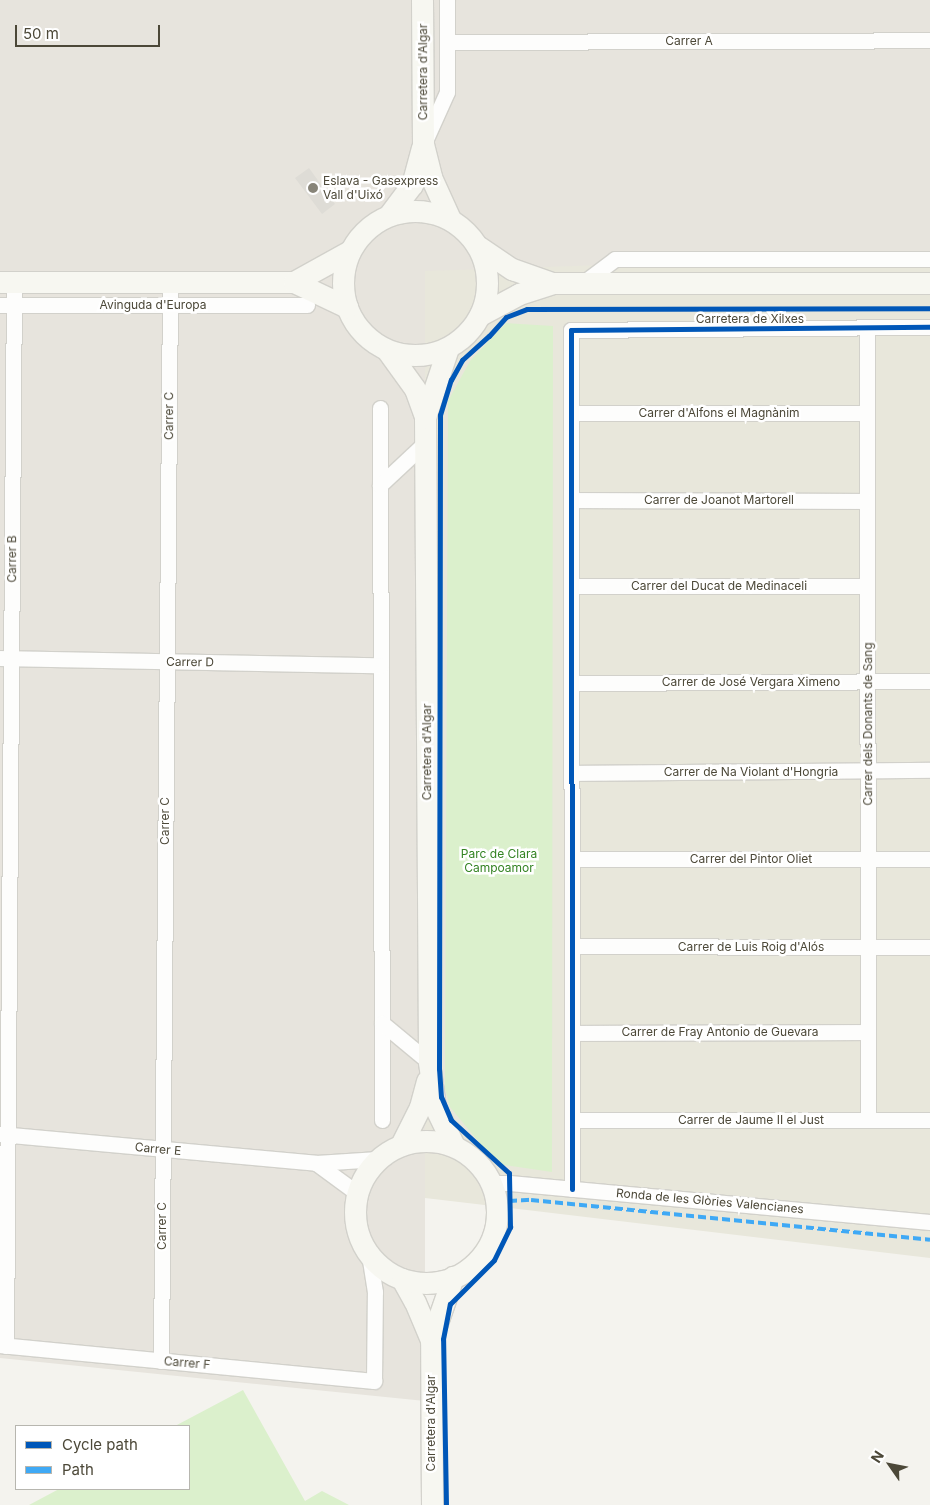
<!DOCTYPE html>
<html>
<head>
<meta charset="utf-8">
<style>
  body { margin:0 }
  #map { position:relative; width:930px; height:1505px; overflow:hidden; background:#f4f3ee; font-family:Inter,sans-serif }
  div>[style] { position:absolute }
  .residential>* { inset:0; background:#e8e7db }
  .industrial>* { inset:0; background:#e7e4dd }
  .green>* { inset:0; background:#dbf0cc }
  .building>* { inset:0; background:#dedcd6 }
  .roads { filter:drop-shadow(1px 0 #d2d1cb) drop-shadow(-1px 0 #d2d1cb) drop-shadow(0 1px #d2d1cb) drop-shadow(0 -1px #d2d1cb) }
  .street>* { height:15px; margin:-7.5px; padding:0 7.5px; transform-origin:7.5px; border-radius:7.5px; background:#fdfdfc }
  .secondary>* { height:21px; margin:-10.5px; padding:0 10.5px; transform-origin:10.5px; border-radius:10.5px; background:#f7f7f1 }
  .secondary>.ring { margin:-10.5px; padding:0; box-sizing:content-box; background:none; border:21px solid #f7f7f1; border-radius:50% }
  .quiet>* { height:4px; margin-top:-2px; transform-origin:0; background:repeating-linear-gradient(90deg,#3fa9f5 0 8px,transparent 0 12px) }
  .cycleway>* { height:5px; margin:-2.5px; padding:0 2.5px; transform-origin:2.5px; border-radius:2.5px; background:#0057b8 }
  .dots>* { width:14px; height:14px; translate:-50% -50%; box-sizing:border-box; border:2px solid #fff; border-radius:50% }
  span { translate:-50% -50%; white-space:nowrap; text-align:center; line-height:1.15; -webkit-text-stroke:5px #fff; paint-order:stroke }
  .street-label { font-size:12px; color:#4c4838 }
  .poi-label { font-size:12px; color:#4c4838 }
  .left { translate:0 -50%; text-align:left }
  .park-label { font-size:12px; color:#358424 }
  .legend { position:absolute; left:15px; top:1425px; width:175px; height:65px; box-sizing:border-box; background:#fff; border:1px solid #b7b6af; margin:0; padding:6px 9px; list-style:none; font-size:15px; color:#4c4838 }
  .legend li { display:flex; align-items:center; gap:10px; height:25px }
  .legend b { width:25px; border:1px solid #b7b6af }
  .north { position:absolute; left:865px; top:1440px; width:50px; height:50px; -webkit-text-stroke:4px #fff; paint-order:stroke; rotate:303deg; font-size:14px; font-weight:700; line-height:20px; text-align:center; color:#4c4838 }
  .north::after { content:''; display:block; margin:auto; width:18px; height:22px; background:#4c4838; clip-path:polygon(50% 0,100% 100%,50% 72%,0 100%) }
  .scale { position:absolute; left:15px; top:25px; width:145px; height:22px; box-sizing:border-box; border:2px solid #4c4838; border-top:0; padding-left:6px; font-size:15px; line-height:18px; white-space:nowrap; color:#4c4838; -webkit-text-stroke:4px #fff; paint-order:stroke }
</style>
</head>
<body>
<div id="map">
  <div class="residential">
    <i style="clip-path:polygon(930px 254px,930px 1258px,425px 1198px,425px 270px)"></i>
  </div>
  <div class="industrial">
    <i style="clip-path:polygon(0 0,930px 0,930px 254px,425px 271px,425px 1401px,0 1358px)"></i>
  </div>
  <div class="green">
    <i style="clip-path:polygon(506px 323px,553px 326px,552px 1172px,497px 1164px,450px 1107px,445px 1089px,448px 401px,470px 361px)"></i>
    <i style="clip-path:polygon(243px 1390px,305px 1501px,322px 1491px,349px 1505px,29px 1505px,59px 1489px,189px 1489px,189px 1426px,175px 1426px)"></i>
  </div>
  <div class="building">
    <i style="clip-path:polygon(309px 168px,335px 204px,322px 214px,295px 178px)"></i>
  </div>
  <div class="roads">
    <div class="street">
      <i style="left:447px;top:42px;width:483px;rotate:-0.2deg"></i>
      <i style="left:425px;top:141px;width:54px;rotate:-65.8deg"></i>
      <i style="left:447px;top:92px;width:92px;rotate:-90deg"></i>
      <i style="left:583px;top:283px;width:40px;rotate:-37deg"></i>
      <i style="left:615px;top:259px;width:315px"></i>
      <i style="left:0;top:305px;width:307px"></i>
      <i style="left:867px;top:328px;width:792px;rotate:89.93deg"></i>
      <i style="left:380px;top:408px;width:712px;rotate:89.84deg"></i>
      <i style="left:571px;top:413px;width:296px"></i>
      <i style="left:380px;top:485px;width:62px;rotate:-43deg"></i>
      <i style="left:571px;top:500px;width:296px;rotate:0.2deg"></i>
      <i style="left:571px;top:586px;width:296px"></i>
      <i style="left:0;top:658px;width:381px;rotate:1.1deg"></i>
      <i style="left:571px;top:683px;width:359px;rotate:-0.3deg"></i>
      <i style="left:572px;top:773px;width:358px;rotate:-0.5deg"></i>
      <i style="left:572px;top:859px;width:358px"></i>
      <i style="left:572px;top:946px;width:358px;rotate:0.2deg"></i>
      <i style="left:382px;top:1023px;width:61px;rotate:39.7deg"></i>
      <i style="left:572px;top:1033px;width:296px;rotate:-0.2deg"></i>
      <i style="left:572px;top:1120px;width:358px"></i>
      <i style="left:0;top:1134px;width:317px;rotate:5.2deg"></i>
      <i style="left:316px;top:1163px;width:62px;rotate:-3.7deg"></i>
      <i style="left:316px;top:1163px;width:51px;rotate:36.2deg"></i>
      <i style="left:491px;top:1183px;width:18px"></i>
      <i style="left:509px;top:1183px;width:423px;rotate:5.3deg"></i>
      <i style="left:572px;top:1189px;width:859px;rotate:-90.07deg"></i>
      <i style="left:571px;top:330px;width:359px;rotate:-0.5deg"></i>
      <i style="left:0;top:1345px;width:376px;rotate:5.5deg"></i>
      <i style="left:374px;top:1381px;width:89px;rotate:-89.4deg"></i>
      <i style="left:375px;top:1292px;width:36px;rotate:-99deg"></i>
      <i style="left:6px;top:1346px;width:1064px;rotate:-89.57deg"></i>
      <i style="left:161px;top:1361px;width:1079px;rotate:-89.52deg"></i>
    </div>
    <div class="secondary">
      <i style="left:422px;top:0;width:144px;rotate:89.6deg"></i>
      <i style="left:423px;top:144px;width:34px;rotate:76deg"></i>
      <i style="left:431px;top:177px;width:46px;rotate:65.7deg"></i>
      <i class="ring" style="left:343px;top:211px;width:123px;height:123px"></i>
      <i style="left:389px;top:215px;width:38px;rotate:-53deg"></i>
      <i style="left:412px;top:185px;width:39px;rotate:-75deg"></i>
      <i style="left:479px;top:247px;width:40px;rotate:34deg"></i>
      <i style="left:512px;top:269px;width:42px;rotate:19.3deg"></i>
      <i style="left:552px;top:283px;width:378px"></i>
      <i style="left:0;top:282px;width:294px"></i>
      <i style="left:294px;top:282px;width:59px;rotate:25.3deg"></i>
      <i style="left:294px;top:282px;width:64px;rotate:-29deg"></i>
      <i style="left:480px;top:315px;width:44px;rotate:-28.3deg"></i>
      <i style="left:519px;top:294px;width:35px;rotate:-18deg"></i>
      <i style="left:448px;top:348px;width:73px;rotate:108.4deg"></i>
      <i style="left:425px;top:417px;width:645px;rotate:89.64deg"></i>
      <i style="left:429px;top:1062px;width:45px;rotate:82.4deg"></i>
      <i style="left:435px;top:1107px;width:43px;rotate:64deg"></i>
      <i style="left:387px;top:350px;width:48px;rotate:54.3deg"></i>
      <i style="left:415px;top:389px;width:30px;rotate:70deg"></i>
      <i class="ring" style="left:355px;top:1141px;width:121px;height:121px"></i>
      <i style="left:401px;top:1145px;width:42px;rotate:-63.4deg"></i>
      <i style="left:420px;top:1107px;width:27px;rotate:-75deg"></i>
      <i style="left:402px;top:1279px;width:26px;rotate:61deg"></i>
      <i style="left:415px;top:1302px;width:41px;rotate:67.2deg"></i>
      <i style="left:432px;top:1505px;width:165px;rotate:-90.3deg"></i>
      <i style="left:431px;top:1340px;width:67px;rotate:-70.8deg"></i>
    </div>
  </div>
  <div class="quiet">
    <i style="left:509px;top:1201px;width:22px;rotate:-3deg"></i>
    <i style="left:531px;top:1200px;width:401px;rotate:5.7deg"></i>
  </div>
  <div class="cycleway">
    <i style="left:572px;top:1189px;width:859px;rotate:-90.07deg"></i>
    <i style="left:571px;top:330px;width:359px;rotate:-0.5deg"></i>
    <i style="left:446px;top:1505px;width:166px;rotate:-91deg"></i>
    <i style="left:443px;top:1339px;width:36px;rotate:-79deg"></i>
    <i style="left:450px;top:1304px;width:62px;rotate:-45deg"></i>
    <i style="left:494px;top:1260px;width:37px;rotate:-64deg"></i>
    <i style="left:510px;top:1227px;width:54px;rotate:-91.1deg"></i>
    <i style="left:509px;top:1173px;width:79px;rotate:-137.6deg"></i>
    <i style="left:451px;top:1120px;width:25px;rotate:-113deg"></i>
    <i style="left:441px;top:1097px;width:28px;rotate:-94deg"></i>
    <i style="left:439px;top:1069px;width:654px;rotate:-89.91deg"></i>
    <i style="left:440px;top:415px;width:37px;rotate:-73deg"></i>
    <i style="left:451px;top:380px;width:23px;rotate:-61deg"></i>
    <i style="left:462px;top:360px;width:36px;rotate:-42deg"></i>
    <i style="left:489px;top:336px;width:25px;rotate:-48deg"></i>
    <i style="left:506px;top:317px;width:22px;rotate:-21deg"></i>
    <i style="left:527px;top:309px;width:403px;rotate:-0.1deg"></i>
  </div>
  <div class="dots">
    <i style="left:313px;top:188px;background:#878478"></i>
  </div>
  <div class="street-label">
    <span style="left:689px;top:41px">Carrer A</span>
    <span style="left:423px;top:72px;rotate:-90deg">Carretera d'Algar</span>
    <span style="left:153px;top:305px">Avinguda d'Europa</span>
    <span style="left:750px;top:319px">Carretera de Xilxes</span>
    <span style="left:719px;top:413px">Carrer d'Alfons el Magnànim</span>
    <span style="left:169px;top:416px;rotate:-90deg">Carrer C</span>
    <span style="left:719px;top:500px">Carrer de Joanot Martorell</span>
    <span style="left:12px;top:559px;rotate:-90deg">Carrer B</span>
    <span style="left:719px;top:586px">Carrer del Ducat de Medinaceli</span>
    <span style="left:190px;top:662px;rotate:1deg">Carrer D</span>
    <span style="left:751px;top:682px">Carrer de José Vergara Ximeno</span>
    <span style="left:868px;top:724px;rotate:-90deg">Carrer dels Donants de Sang</span>
    <span style="left:427px;top:752px;rotate:-90deg">Carretera d'Algar</span>
    <span style="left:751px;top:772px">Carrer de Na Violant d'Hongria</span>
    <span style="left:165px;top:821px;rotate:-90deg">Carrer C</span>
    <span style="left:751px;top:859px">Carrer del Pintor Oliet</span>
    <span style="left:751px;top:947px">Carrer de Luis Roig d'Alós</span>
    <span style="left:720px;top:1032px">Carrer de Fray Antonio de Guevara</span>
    <span style="left:751px;top:1120px">Carrer de Jaume II el Just</span>
    <span style="left:158px;top:1149px;rotate:5deg">Carrer E</span>
    <span style="left:710px;top:1201px;rotate:5deg">Ronda de les Glòries Valencianes</span>
    <span style="left:162px;top:1226px;rotate:-90deg">Carrer C</span>
    <span style="left:187px;top:1363px;rotate:5deg">Carrer F</span>
    <span style="left:431px;top:1423px;rotate:-90deg">Carretera d'Algar</span>
  </div>
  <div class="poi-label">
    <span class="left" style="left:323px;top:188px">Eslava - Gasexpress<br>Vall d'Uixó</span>
  </div>
  <div class="park-label">
    <span style="left:499px;top:861px">Parc de Clara<br>Campoamor</span>
  </div>
  <ul class="legend">
  <li><b style="height:6px;background:#0057b8"></b>Cycle path</li>
  <li><b style="height:6px;background:#3fa9f5"></b>Path</li>
  </ul>
  <div class="north">N</div>
  <div class="scale">50 m</div>
</div>
</body>
</html>
